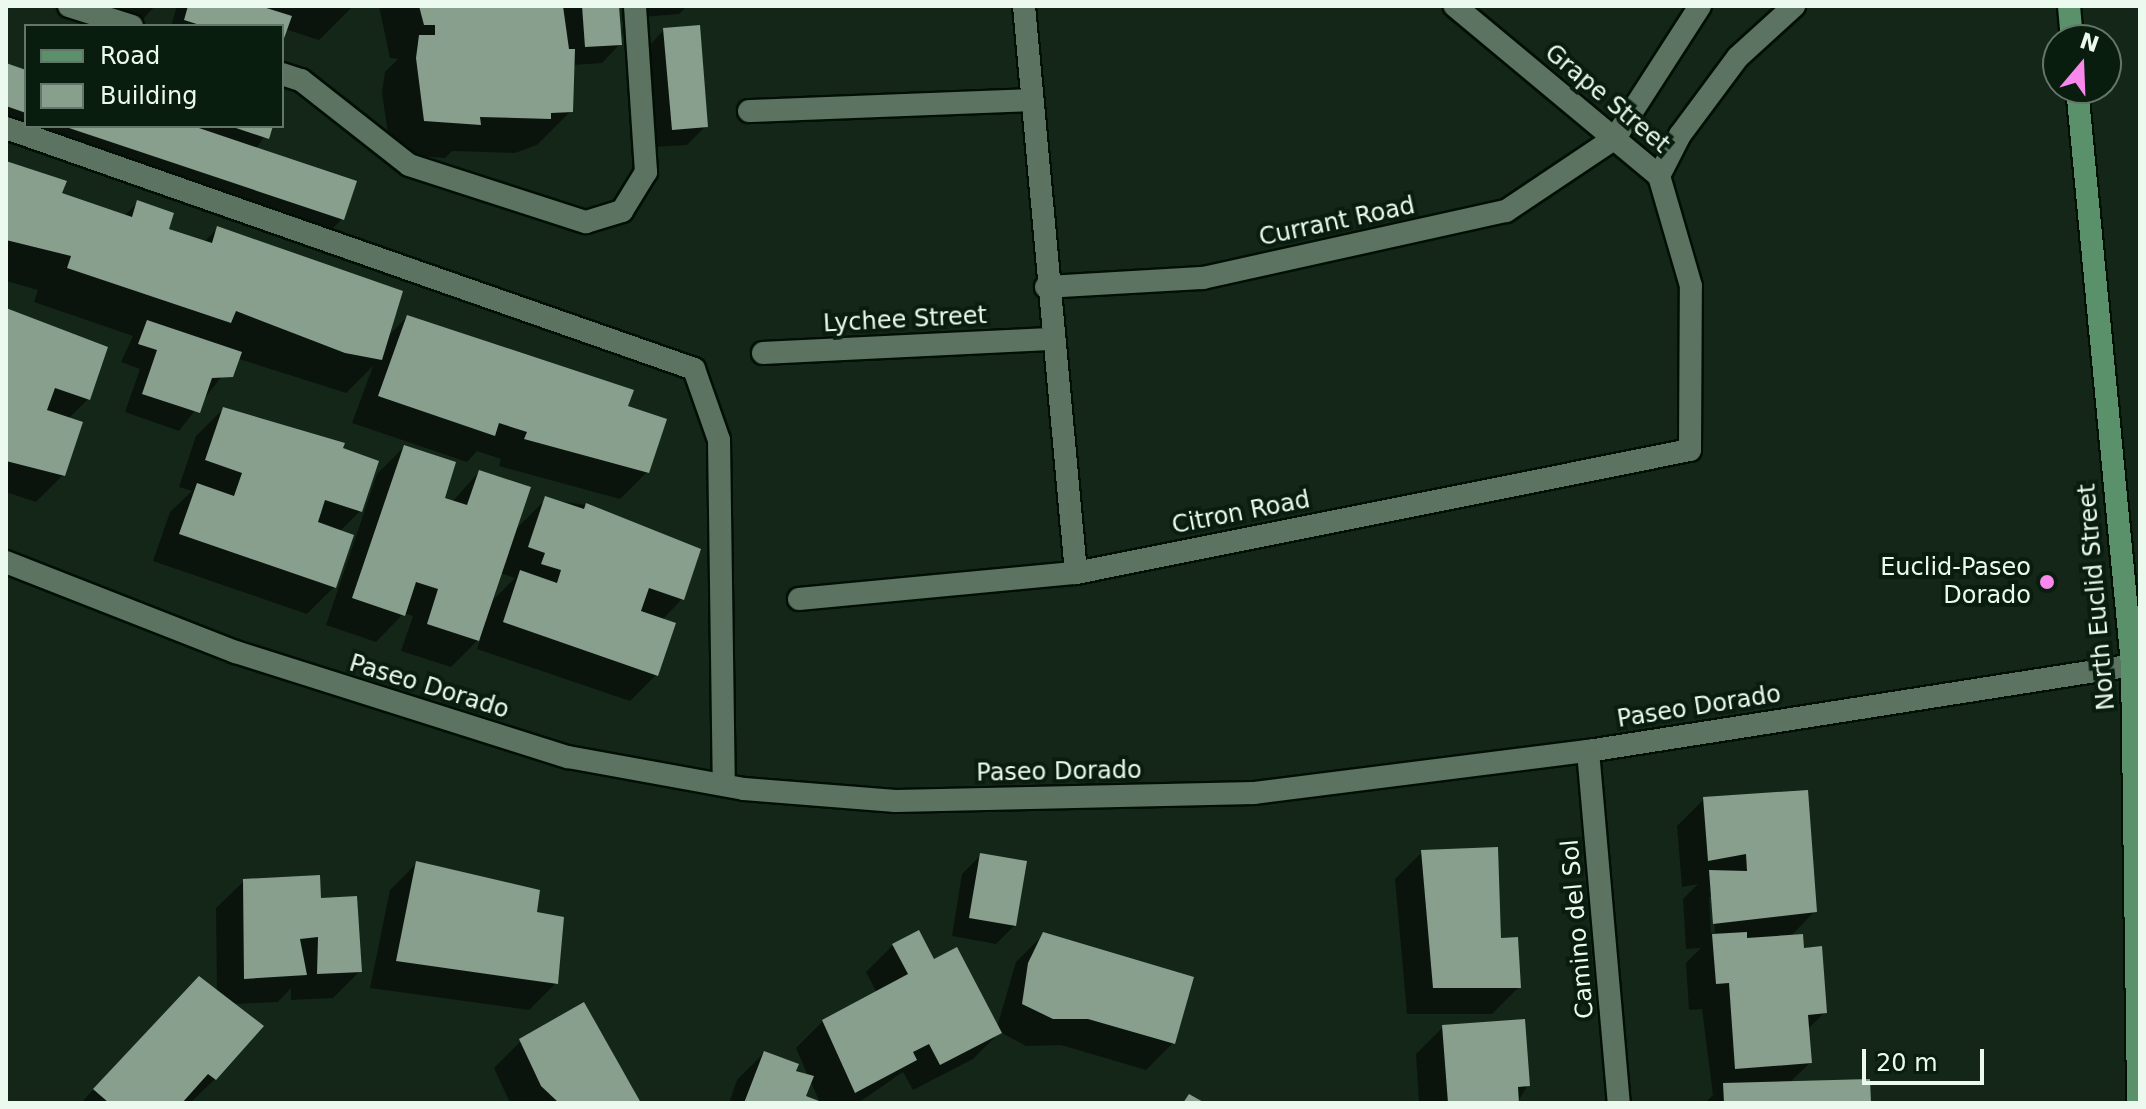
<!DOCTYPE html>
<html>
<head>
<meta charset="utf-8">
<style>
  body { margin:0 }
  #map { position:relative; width:2146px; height:1109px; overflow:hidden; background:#132618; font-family:"DejaVu Sans",sans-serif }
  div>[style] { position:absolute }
  .shadow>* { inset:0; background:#0007 }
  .building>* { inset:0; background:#879f8c }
  .roads { filter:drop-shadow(2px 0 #010f04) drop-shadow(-2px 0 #010f04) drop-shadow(0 2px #010f04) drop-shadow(0 -2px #010f04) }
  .service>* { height:22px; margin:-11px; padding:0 11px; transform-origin:11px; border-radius:11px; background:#5c7361 }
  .minor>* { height:22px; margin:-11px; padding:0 11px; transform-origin:11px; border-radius:11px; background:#5c7361 }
  .secondary>* { height:22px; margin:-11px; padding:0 11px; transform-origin:11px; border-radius:11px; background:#5a916b }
  .dots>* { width:22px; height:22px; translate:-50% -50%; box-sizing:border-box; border:4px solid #091d0f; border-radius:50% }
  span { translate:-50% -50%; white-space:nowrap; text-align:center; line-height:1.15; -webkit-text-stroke:8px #091d0f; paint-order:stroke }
  .street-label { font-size:24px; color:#ecf9ef }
  .poi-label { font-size:24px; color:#ecf9ef }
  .right { translate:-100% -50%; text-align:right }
  .frame { position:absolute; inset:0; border:8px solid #ecf9ef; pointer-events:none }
  .legend { position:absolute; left:24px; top:24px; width:260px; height:104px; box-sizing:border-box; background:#091d0f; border:2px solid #647569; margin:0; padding:10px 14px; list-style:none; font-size:24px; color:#ecf9ef }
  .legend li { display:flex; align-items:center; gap:16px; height:40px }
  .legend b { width:40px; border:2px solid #647569 }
  .north { position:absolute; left:2042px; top:24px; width:80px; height:80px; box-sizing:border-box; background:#091d0f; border:2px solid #647569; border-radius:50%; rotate:19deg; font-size:22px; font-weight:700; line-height:32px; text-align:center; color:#ecf9ef }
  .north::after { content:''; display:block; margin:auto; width:28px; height:36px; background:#f888eb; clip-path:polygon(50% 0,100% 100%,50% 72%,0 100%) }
  .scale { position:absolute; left:1862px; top:1049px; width:122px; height:36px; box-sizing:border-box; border:4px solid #ecf9ef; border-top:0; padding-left:10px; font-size:24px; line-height:28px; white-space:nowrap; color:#ecf9ef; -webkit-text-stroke:6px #091d0f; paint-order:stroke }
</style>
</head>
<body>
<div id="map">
  <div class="shadow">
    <i style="clip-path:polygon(71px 6px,155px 6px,137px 26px)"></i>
    <i style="clip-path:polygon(177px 6px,353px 6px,319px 40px,285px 29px,282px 39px,282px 26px,171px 26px)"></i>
    <i style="clip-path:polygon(379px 6px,617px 6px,620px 44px,602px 63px,573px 65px,571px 111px,537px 145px,515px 153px,452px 151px,445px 158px,391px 154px,382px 93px,385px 72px,398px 59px,390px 58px)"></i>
    <i style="clip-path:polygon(641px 6px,687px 6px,679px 14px,642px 17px)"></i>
    <i style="clip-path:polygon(664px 30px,706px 126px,687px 145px,654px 147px,646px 49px)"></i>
    <i style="clip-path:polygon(6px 65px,26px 72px,26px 126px,271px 126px,256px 149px,342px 219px,315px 246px,6px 142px)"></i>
    <i style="clip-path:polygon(6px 161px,64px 182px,60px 195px,124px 216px,137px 203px,166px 230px,204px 242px,218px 228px,386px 338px,407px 317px,625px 407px,647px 472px,620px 499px,499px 466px,501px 459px,477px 451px,467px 462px,352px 423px,373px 366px,346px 393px,236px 358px,179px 431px,125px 412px,140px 369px,121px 362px,133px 336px,34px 302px,38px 290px,6px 281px)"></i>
    <i style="clip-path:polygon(6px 315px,88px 399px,68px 419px,63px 475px,36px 502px,6px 492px)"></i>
    <i style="clip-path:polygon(223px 409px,340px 450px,360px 511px,339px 532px,334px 587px,307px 614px,153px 561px,170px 512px,192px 491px,179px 487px,196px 436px)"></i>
    <i style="clip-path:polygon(evenodd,404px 447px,442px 499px,452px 502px,479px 472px,515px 530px,546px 499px,586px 505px,682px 599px,662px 620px,657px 674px,630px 701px,477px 649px,481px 637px,451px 667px,401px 651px,413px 616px,404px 613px,376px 642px,326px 625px,377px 474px,404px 447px,500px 573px,515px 578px,490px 603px,500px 573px)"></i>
    <i style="clip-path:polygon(evenodd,1704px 799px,1815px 911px,1791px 936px,1825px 1012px,1807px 1030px,1810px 1063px,1789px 1083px,1869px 1103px,1705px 1103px,1713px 1095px,1702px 1009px,1689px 1010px,1686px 963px,1701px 948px,1686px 949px,1683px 899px,1698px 884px,1682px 887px,1677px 826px,1704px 799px,1709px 897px,1713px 897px,1715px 933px,1711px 934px,1709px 897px)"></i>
    <i style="clip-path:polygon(1422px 852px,1499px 940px,1519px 987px,1492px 1014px,1407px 1014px,1395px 879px)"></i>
    <i style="clip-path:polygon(981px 855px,1015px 925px,996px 944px,952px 936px,962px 874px)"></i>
    <i style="clip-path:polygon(417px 863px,534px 914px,556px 983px,529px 1010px,370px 988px,390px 890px)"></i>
    <i style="clip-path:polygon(244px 881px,320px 900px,360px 971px,333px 998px,291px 1000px,291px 988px,278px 1002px,232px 1004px,215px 1079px,190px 1103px,81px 1103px,172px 1005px,217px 992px,216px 908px)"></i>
    <i style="clip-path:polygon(1043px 935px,1173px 1043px,1146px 1070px,1061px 1045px,1026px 1046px,1000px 1032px,973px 1059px,913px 1090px,903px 1072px,858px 1103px,820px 1103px,810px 1080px,804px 1097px,819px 1103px,729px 1103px,737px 1080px,764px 1053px,808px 1076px,796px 1048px,823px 1021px,877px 993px,866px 972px,893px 945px,934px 962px,997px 1027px,1016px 962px)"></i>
    <i style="clip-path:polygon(1443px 1027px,1528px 1085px,1517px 1103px,1419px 1103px,1416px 1054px)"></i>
    <i style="clip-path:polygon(521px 1041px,639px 1103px,510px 1103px,494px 1068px)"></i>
  </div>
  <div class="building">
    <i style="clip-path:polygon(188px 6px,260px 6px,292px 16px,282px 44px,282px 26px,203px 26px,184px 20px)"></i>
    <i style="clip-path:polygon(419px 6px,563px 6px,569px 49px,575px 49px,573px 112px,551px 113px,551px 119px,480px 117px,481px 125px,424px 121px,416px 58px,419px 35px,435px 35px,435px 25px,424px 25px)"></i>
    <i style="clip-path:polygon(582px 6px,619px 6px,622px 45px,585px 47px)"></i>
    <i style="clip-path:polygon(700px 25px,708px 127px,672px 130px,663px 28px)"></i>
    <i style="clip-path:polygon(6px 63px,26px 70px,26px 113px,6px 106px)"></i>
    <i style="clip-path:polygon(193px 126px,357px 181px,344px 220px,66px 127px)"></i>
    <i style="clip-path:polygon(230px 126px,273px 126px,269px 139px)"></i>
    <i style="clip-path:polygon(6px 161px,67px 181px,62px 193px,132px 217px,137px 200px,174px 213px,169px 229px,212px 243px,217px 226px,403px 291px,382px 360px,345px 353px,236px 311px,231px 323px,67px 268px,71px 256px,6px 240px)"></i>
    <i style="clip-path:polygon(6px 308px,108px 347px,90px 400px,55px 388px,47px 410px,83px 422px,65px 476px,6px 461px)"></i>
    <i style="clip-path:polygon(407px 315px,634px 390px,628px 406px,667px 419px,649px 473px,524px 439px,527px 432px,499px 423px,495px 436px,378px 396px)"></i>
    <i style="clip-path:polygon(147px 320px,242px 352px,233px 377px,212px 378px,200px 413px,142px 394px,157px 350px,138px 344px)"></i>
    <i style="clip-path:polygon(223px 407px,345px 443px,343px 448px,379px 461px,362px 512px,325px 500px,318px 522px,354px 535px,336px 588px,179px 534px,197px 483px,234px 496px,242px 473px,205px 460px)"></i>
    <i style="clip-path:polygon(404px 445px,456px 462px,445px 498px,467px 505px,479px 470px,531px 487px,479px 641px,427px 624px,438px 589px,416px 582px,405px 616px,352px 598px)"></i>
    <i style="clip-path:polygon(545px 496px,584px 509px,586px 503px,701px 549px,684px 600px,649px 588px,641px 611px,676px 623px,658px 676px,503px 622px,520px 570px,557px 583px,561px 570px,541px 564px,545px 553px,528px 547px)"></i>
    <i style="clip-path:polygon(1808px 790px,1817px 912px,1713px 924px,1709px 870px,1747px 871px,1746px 854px,1708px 861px,1703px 797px)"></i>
    <i style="clip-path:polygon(1498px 847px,1501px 938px,1518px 937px,1521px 988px,1433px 988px,1421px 850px)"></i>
    <i style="clip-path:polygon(980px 853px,1027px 861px,1016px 926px,969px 918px)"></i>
    <i style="clip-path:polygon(416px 861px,540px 890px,537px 912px,564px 917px,558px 984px,396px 961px)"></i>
    <i style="clip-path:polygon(320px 875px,321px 898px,357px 896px,362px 972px,317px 974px,318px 937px,300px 939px,307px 975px,244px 979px,243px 879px)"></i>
    <i style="clip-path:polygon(919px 930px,934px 959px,957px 947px,1002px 1033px,940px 1065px,929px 1044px,913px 1052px,917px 1060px,855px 1093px,822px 1020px,908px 974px,892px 944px)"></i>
    <i style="clip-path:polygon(1043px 932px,1194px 977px,1175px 1044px,1088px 1019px,1053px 1019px,1022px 1004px,1028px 963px)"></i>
    <i style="clip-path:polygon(1747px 932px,1747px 938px,1803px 934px,1804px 948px,1822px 946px,1827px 1013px,1808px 1015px,1812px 1063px,1735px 1069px,1729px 983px,1716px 984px,1712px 934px)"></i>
    <i style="clip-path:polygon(199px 976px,264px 1026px,216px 1080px,208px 1074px,182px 1103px,109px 1103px,93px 1089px)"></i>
    <i style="clip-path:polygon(584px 1002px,641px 1103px,559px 1103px,541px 1086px,519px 1039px)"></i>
    <i style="clip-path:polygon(1525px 1019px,1530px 1086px,1518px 1087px,1519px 1103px,1448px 1103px,1442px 1025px)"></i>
    <i style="clip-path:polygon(764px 1051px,799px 1064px,796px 1071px,814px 1076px,806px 1096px,824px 1103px,744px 1103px)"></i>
    <i style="clip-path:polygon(1870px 1079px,1871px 1103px,1724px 1103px,1723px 1083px)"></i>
    <i style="clip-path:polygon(1189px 1094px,1205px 1103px,1183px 1103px)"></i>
  </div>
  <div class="roads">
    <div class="service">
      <i style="left:69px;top:6px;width:66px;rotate:17.6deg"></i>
      <i style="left:282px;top:74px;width:20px;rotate:18deg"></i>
      <i style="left:301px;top:80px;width:137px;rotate:38.2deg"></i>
      <i style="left:409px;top:165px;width:186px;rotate:17.9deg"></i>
      <i style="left:586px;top:222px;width:38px;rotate:-17deg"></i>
      <i style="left:622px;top:211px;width:46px;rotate:-58.4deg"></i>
      <i style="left:646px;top:172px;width:166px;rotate:-93.8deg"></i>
      <i style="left:6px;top:128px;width:729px;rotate:19.3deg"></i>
      <i style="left:694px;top:369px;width:75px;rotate:70.6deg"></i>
      <i style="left:719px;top:440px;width:345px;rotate:89.2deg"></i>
      <i style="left:1680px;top:135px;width:97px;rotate:-53.4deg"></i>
      <i style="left:1738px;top:57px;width:76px;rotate:-42.3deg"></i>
      <i style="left:1615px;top:138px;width:157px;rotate:-57.2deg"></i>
    </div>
    <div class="minor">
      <i style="left:1024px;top:6px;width:569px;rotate:84.76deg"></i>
      <i style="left:749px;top:111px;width:280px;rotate:-2.2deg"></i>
      <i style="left:1659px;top:176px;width:46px;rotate:-62.9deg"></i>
      <i style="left:1046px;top:287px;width:157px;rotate:-3.3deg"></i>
      <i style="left:1203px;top:278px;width:310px;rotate:-12.5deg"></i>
      <i style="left:1506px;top:211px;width:131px;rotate:-33.8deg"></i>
      <i style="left:763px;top:353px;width:286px;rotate:-2.8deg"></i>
      <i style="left:6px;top:562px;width:247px;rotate:21.4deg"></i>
      <i style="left:236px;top:652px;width:348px;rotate:17.6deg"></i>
      <i style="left:568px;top:757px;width:179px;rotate:10.3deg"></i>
      <i style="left:744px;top:789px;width:152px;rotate:4.5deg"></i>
      <i style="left:896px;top:801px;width:358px;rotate:-1.3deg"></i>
      <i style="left:1254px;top:793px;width:337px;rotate:-7.2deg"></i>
      <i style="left:1588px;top:751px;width:559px;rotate:-8.96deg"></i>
      <i style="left:799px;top:599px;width:278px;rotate:-5.4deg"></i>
      <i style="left:1076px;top:573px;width:626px;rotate:-11.33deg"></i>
      <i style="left:1690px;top:450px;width:164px;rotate:-89.7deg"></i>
      <i style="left:1691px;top:286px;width:115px;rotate:-106.2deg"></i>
      <i style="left:1659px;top:176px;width:266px;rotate:-140.2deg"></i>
      <i style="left:1588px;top:751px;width:353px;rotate:85deg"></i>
    </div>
    <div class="secondary">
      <i style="left:2069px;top:6px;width:34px;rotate:85deg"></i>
      <i style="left:2077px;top:88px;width:580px;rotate:84.55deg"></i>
      <i style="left:2132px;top:665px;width:438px;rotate:89.2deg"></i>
    </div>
  </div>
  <div class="dots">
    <i style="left:2047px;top:582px;background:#f888eb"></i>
  </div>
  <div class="street-label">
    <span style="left:1607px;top:99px;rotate:40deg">Grape Street</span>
    <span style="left:1337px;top:222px;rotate:-12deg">Currant Road</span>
    <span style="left:905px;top:320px;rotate:-3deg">Lychee Street</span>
    <span style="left:1241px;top:513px;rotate:-11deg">Citron Road</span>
    <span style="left:2097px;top:597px;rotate:-95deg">North Euclid Street</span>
    <span style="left:429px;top:687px;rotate:17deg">Paseo Dorado</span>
    <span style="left:1699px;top:707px;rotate:-9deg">Paseo Dorado</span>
    <span style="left:1059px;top:772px;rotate:-1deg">Paseo Dorado</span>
    <span style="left:1578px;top:929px;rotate:-95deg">Camino del Sol</span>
  </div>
  <div class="poi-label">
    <span class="right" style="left:2031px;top:582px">Euclid-Paseo<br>Dorado</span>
  </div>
  <div class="frame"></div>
  <ul class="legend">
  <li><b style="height:10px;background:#5a916b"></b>Road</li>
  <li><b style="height:22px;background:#879f8c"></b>Building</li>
  </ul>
  <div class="north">N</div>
  <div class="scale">20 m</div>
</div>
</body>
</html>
